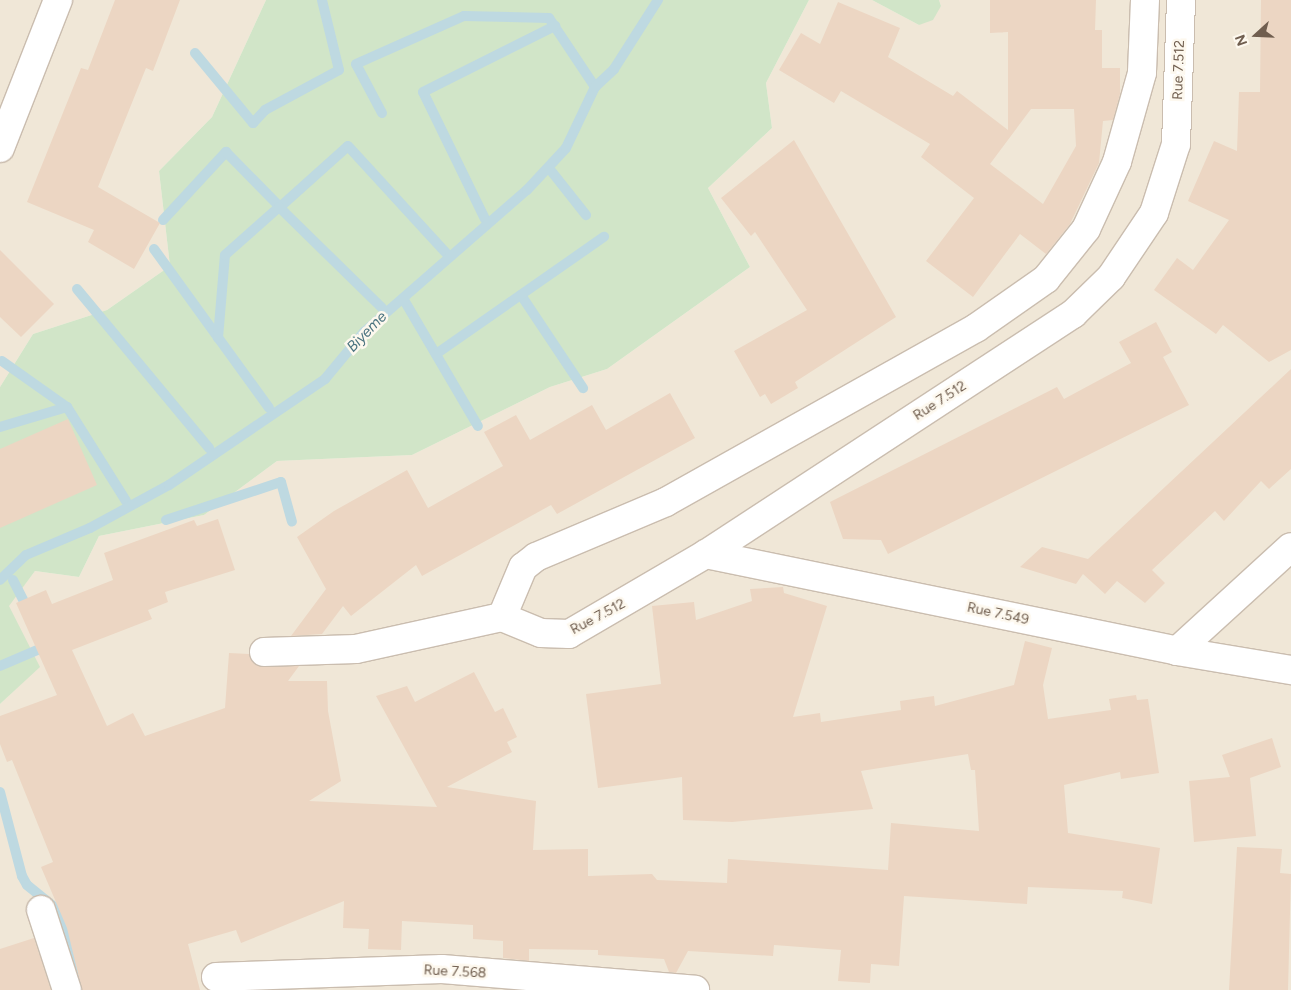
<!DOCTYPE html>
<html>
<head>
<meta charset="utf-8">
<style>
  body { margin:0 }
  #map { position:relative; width:1291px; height:990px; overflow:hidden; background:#faf4e8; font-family:Figtree,sans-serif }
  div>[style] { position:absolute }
  .residential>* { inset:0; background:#f0e7d7 }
  .green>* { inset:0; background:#d1e5c8 }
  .stream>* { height:10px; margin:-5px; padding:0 5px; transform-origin:5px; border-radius:5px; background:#bed9e1 }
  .building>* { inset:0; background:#ecd6c3 }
  .roads { filter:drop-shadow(1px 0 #cabdaf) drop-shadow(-1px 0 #cabdaf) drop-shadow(0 1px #cabdaf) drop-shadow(0 -1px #cabdaf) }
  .minor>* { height:28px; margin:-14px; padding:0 14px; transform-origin:14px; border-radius:14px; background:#fff }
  span { translate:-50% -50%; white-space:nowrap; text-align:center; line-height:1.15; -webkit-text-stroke:5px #fdf8ee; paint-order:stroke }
  .street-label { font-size:14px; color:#705e4f }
  .water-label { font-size:15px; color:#4c7480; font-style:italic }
  .north { position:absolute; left:1231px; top:10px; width:50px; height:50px; -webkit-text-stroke:4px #fdf8ee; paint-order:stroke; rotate:250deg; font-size:14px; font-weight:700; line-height:20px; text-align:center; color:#705e4f }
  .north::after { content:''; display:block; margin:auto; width:18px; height:22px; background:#705e4f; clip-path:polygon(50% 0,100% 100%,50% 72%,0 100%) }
</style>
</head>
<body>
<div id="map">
  <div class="residential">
    <i style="clip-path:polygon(0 0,266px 0,212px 117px,159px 171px,170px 266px,107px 310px,33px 334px,0 387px)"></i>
    <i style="clip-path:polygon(809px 0,872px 0,919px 25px,941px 6px,939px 0,1291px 0,1291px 990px,0 990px,0 704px,39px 667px,8px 606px,35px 571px,79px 577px,99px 536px,204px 515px,277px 461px,412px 455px,550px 387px,607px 369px,750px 267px,708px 188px,772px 128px,766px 83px)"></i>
  </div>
  <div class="green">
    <i style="clip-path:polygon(266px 0,809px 0,766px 83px,772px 128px,708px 188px,750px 267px,607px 369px,550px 387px,412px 455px,277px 461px,204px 515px,99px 536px,79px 577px,35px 571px,9px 606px,40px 667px,0 704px,0 387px,33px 334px,107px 310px,170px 266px,159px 171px,212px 117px)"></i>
    <i style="clip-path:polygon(872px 0,939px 0,941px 6px,933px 20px,919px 25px)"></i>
  </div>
  <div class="stream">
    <i style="left:195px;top:53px;width:91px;rotate:50.4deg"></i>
    <i style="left:253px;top:123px;width:18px;rotate:-47deg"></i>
    <i style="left:265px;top:110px;width:84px;rotate:-28.4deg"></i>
    <i style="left:339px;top:70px;width:72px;rotate:-103.7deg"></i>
    <i style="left:382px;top:113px;width:55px;rotate:-118deg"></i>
    <i style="left:356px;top:64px;width:118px;rotate:-24deg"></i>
    <i style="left:464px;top:16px;width:85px;rotate:1.3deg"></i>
    <i style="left:549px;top:18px;width:83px;rotate:56.3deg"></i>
    <i style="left:552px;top:172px;width:55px;rotate:51.7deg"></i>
    <i style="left:485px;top:219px;width:141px;rotate:-116deg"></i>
    <i style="left:423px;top:92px;width:148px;rotate:-26.6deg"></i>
    <i style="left:163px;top:220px;width:93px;rotate:-47.2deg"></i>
    <i style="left:226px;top:152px;width:77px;rotate:45.5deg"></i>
    <i style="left:280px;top:207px;width:91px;rotate:-41.9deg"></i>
    <i style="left:348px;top:146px;width:145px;rotate:47.5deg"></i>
    <i style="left:154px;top:249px;width:196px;rotate:54.1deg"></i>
    <i style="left:77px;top:289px;width:207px;rotate:50.3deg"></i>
    <i style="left:521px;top:295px;width:112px;rotate:56.3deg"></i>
    <i style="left:404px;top:300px;width:146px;rotate:59.6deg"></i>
    <i style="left:218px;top:338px;width:83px;rotate:-85.2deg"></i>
    <i style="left:225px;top:255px;width:72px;rotate:-41.6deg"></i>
    <i style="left:279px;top:207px;width:144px;rotate:44.4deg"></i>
    <i style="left:436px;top:354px;width:205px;rotate:-34.9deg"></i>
    <i style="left:2px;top:361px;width:80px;rotate:35.3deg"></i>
    <i style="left:67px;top:407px;width:111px;rotate:57.9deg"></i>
    <i style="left:0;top:427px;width:70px;rotate:-16.6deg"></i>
    <i style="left:166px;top:520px;width:121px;rotate:-18.3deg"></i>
    <i style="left:281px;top:482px;width:41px;rotate:74.6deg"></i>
    <i style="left:0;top:580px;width:36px;rotate:-44deg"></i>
    <i style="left:26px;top:555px;width:69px;rotate:-22.9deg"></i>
    <i style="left:90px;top:528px;width:90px;rotate:-28.6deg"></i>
    <i style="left:169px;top:485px;width:189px;rotate:-34.2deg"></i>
    <i style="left:325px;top:379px;width:61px;rotate:-50.3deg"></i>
    <i style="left:364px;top:332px;width:216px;rotate:-41.1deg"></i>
    <i style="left:527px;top:190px;width:57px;rotate:-47.1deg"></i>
    <i style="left:566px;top:148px;width:68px;rotate:-64.6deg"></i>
    <i style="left:595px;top:87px;width:26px;rotate:-43deg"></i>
    <i style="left:614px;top:69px;width:82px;rotate:-57.5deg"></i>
    <i style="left:13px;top:580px;width:36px;rotate:63deg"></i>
    <i style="left:0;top:666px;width:53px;rotate:-23.2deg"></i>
    <i style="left:0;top:792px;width:87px;rotate:75.3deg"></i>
    <i style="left:22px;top:876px;width:10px;rotate:61deg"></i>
    <i style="left:27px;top:885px;width:38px;rotate:39deg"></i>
    <i style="left:57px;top:909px;width:85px;rotate:72.2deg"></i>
  </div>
  <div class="building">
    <i style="clip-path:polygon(115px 0,180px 0,153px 71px,146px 68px,98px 187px,160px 223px,134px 269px,88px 242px,94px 230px,27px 202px,81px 68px,88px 70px)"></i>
    <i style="clip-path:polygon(evenodd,990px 0,1096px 0,1095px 30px,1102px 30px,1102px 68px,1120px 68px,1120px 94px,1113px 120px,1103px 121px,1099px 163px,1070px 224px,1046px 254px,1020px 234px,973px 297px,926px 261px,974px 198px,921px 157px,930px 144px,841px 91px,834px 103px,779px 70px,801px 33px,820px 44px,838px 2px,900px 28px,888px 57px,953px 96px,957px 91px,1008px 130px,1008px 32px,990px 33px,990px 0,1031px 109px,1074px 109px,1076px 146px,1043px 204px,990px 164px,1031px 109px)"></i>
    <i style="clip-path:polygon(1261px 0,1291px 0,1291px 350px,1269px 362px,1223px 325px,1216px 334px,1154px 290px,1177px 258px,1193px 270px,1229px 220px,1188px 201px,1214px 141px,1237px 151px,1239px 92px,1260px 92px)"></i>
    <i style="clip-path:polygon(794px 140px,896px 317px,795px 382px,798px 388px,771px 404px,765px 394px,760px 397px,734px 351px,807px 310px,755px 232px,751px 236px,721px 198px)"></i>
    <i style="clip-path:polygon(0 250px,54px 304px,21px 337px,0 317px)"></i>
    <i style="clip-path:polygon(1156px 322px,1172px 352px,1163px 357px,1189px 405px,888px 554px,881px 540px,843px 539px,830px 502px,1057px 387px,1064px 399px,1131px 363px,1119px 342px)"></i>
    <i style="clip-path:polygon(1291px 369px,1291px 469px,1269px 489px,1261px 481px,1224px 521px,1215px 511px,1152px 570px,1165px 583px,1145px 603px,1117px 581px,1105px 594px,1083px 574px,1076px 584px,1020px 567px,1042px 547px,1088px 559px)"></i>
    <i style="clip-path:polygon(670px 393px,695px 438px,557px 514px,551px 505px,422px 576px,416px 565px,351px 616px,343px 606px,322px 634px,291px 636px,326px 589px,297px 537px,334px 511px,407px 470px,428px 508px,503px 466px,484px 432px,516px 415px,530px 440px,592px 405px,606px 430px)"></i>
    <i style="clip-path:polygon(68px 419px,97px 485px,0 528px,0 449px)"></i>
    <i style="clip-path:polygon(218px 519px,235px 570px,165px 592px,168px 602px,148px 610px,152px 619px,72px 650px,107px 726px,133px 713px,145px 736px,225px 708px,229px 653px,249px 654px,257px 666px,299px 666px,288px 681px,327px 681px,328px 711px,341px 781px,309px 801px,437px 807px,376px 696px,407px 686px,415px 702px,474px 672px,495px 712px,503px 708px,517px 737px,507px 742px,512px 752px,447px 787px,536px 801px,533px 850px,588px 849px,588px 876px,652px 874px,657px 880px,727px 883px,728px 859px,888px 870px,891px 823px,979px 831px,975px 770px,971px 770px,968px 754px,861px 771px,873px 809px,732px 822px,683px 820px,682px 777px,598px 788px,586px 694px,661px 684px,652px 606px,694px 602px,696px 620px,752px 601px,750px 589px,783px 587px,784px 593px,827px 606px,793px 717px,820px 713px,821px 722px,901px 710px,900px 701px,934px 696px,935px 706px,1014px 685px,1025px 641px,1052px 648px,1043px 685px,1048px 719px,1111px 710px,1109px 699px,1136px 695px,1137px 700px,1148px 699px,1159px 773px,1121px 779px,1120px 772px,1064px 785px,1068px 833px,1160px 848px,1152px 904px,1122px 898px,1123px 891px,1028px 887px,1027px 904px,904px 896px,899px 966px,871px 964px,870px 983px,838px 981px,841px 950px,774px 945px,773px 956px,688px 951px,676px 973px,669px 972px,664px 959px,598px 955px,598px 950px,529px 949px,529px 961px,503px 958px,503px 941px,473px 939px,473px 925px,402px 921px,401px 950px,368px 949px,369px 929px,343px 928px,344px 901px,241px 943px,236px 930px,188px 944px,200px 990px,82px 990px,67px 928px,41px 867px,53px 862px,12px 760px,7px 762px,0 744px,0 716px,57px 695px,16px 603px,46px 590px,52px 604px,113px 580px,104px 553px,194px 520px,197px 526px)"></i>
    <i style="clip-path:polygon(1272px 738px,1281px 767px,1250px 778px,1256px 836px,1194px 842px,1189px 781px,1230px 777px,1222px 755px)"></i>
    <i style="clip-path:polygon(1237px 847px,1282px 849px,1280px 873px,1291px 874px,1288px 990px,1229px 990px)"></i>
    <i style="clip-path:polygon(34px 938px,51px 990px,0 990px,0 949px)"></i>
  </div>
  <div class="roads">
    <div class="minor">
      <i style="left:1145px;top:0;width:73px;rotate:92.4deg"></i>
      <i style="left:1142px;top:73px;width:92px;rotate:105.7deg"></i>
      <i style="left:1117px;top:162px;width:74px;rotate:114.8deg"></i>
      <i style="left:1086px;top:229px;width:64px;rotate:128.7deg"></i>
      <i style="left:1046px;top:279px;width:85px;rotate:145deg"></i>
      <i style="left:976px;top:328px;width:355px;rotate:150.7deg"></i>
      <i style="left:666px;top:502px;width:141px;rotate:157.1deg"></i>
      <i style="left:536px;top:557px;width:16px;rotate:142deg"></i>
      <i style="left:523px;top:567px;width:54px;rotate:112.8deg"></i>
      <i style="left:502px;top:617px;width:42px;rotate:22.3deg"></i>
      <i style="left:541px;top:633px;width:28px;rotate:2deg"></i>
      <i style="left:569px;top:634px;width:159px;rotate:-30.3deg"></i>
      <i style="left:706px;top:554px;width:439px;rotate:-33.2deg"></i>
      <i style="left:1073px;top:314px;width:53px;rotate:-44.2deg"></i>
      <i style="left:1111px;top:277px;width:77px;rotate:-56.1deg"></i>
      <i style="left:1154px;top:213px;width:72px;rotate:-72.3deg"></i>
      <i style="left:1176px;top:144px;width:144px;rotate:-88deg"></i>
      <i style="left:0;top:148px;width:159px;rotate:-68.6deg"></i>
      <i style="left:706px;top:554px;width:481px;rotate:11.6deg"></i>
      <i style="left:1177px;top:651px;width:116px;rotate:9.5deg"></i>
      <i style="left:1177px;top:651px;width:154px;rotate:-42.4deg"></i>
      <i style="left:264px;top:652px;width:92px;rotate:-1.9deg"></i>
      <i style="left:356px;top:649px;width:149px;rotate:-12.4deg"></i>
      <i style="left:41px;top:910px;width:84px;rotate:72deg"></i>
      <i style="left:216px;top:977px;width:226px;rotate:-2deg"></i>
      <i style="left:442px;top:969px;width:254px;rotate:4.7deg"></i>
    </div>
  </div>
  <div class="street-label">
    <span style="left:1179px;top:70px;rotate:-88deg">Rue 7.512</span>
    <span style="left:940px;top:401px;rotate:-33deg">Rue 7.512</span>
    <span style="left:998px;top:614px;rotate:12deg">Rue 7.549</span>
    <span style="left:598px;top:617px;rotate:-28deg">Rue 7.512</span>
    <span style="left:455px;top:972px;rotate:3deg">Rue 7.568</span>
  </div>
  <div class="water-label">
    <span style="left:367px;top:332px;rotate:-46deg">Biyeme</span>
  </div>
  <div class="north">N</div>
</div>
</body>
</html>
